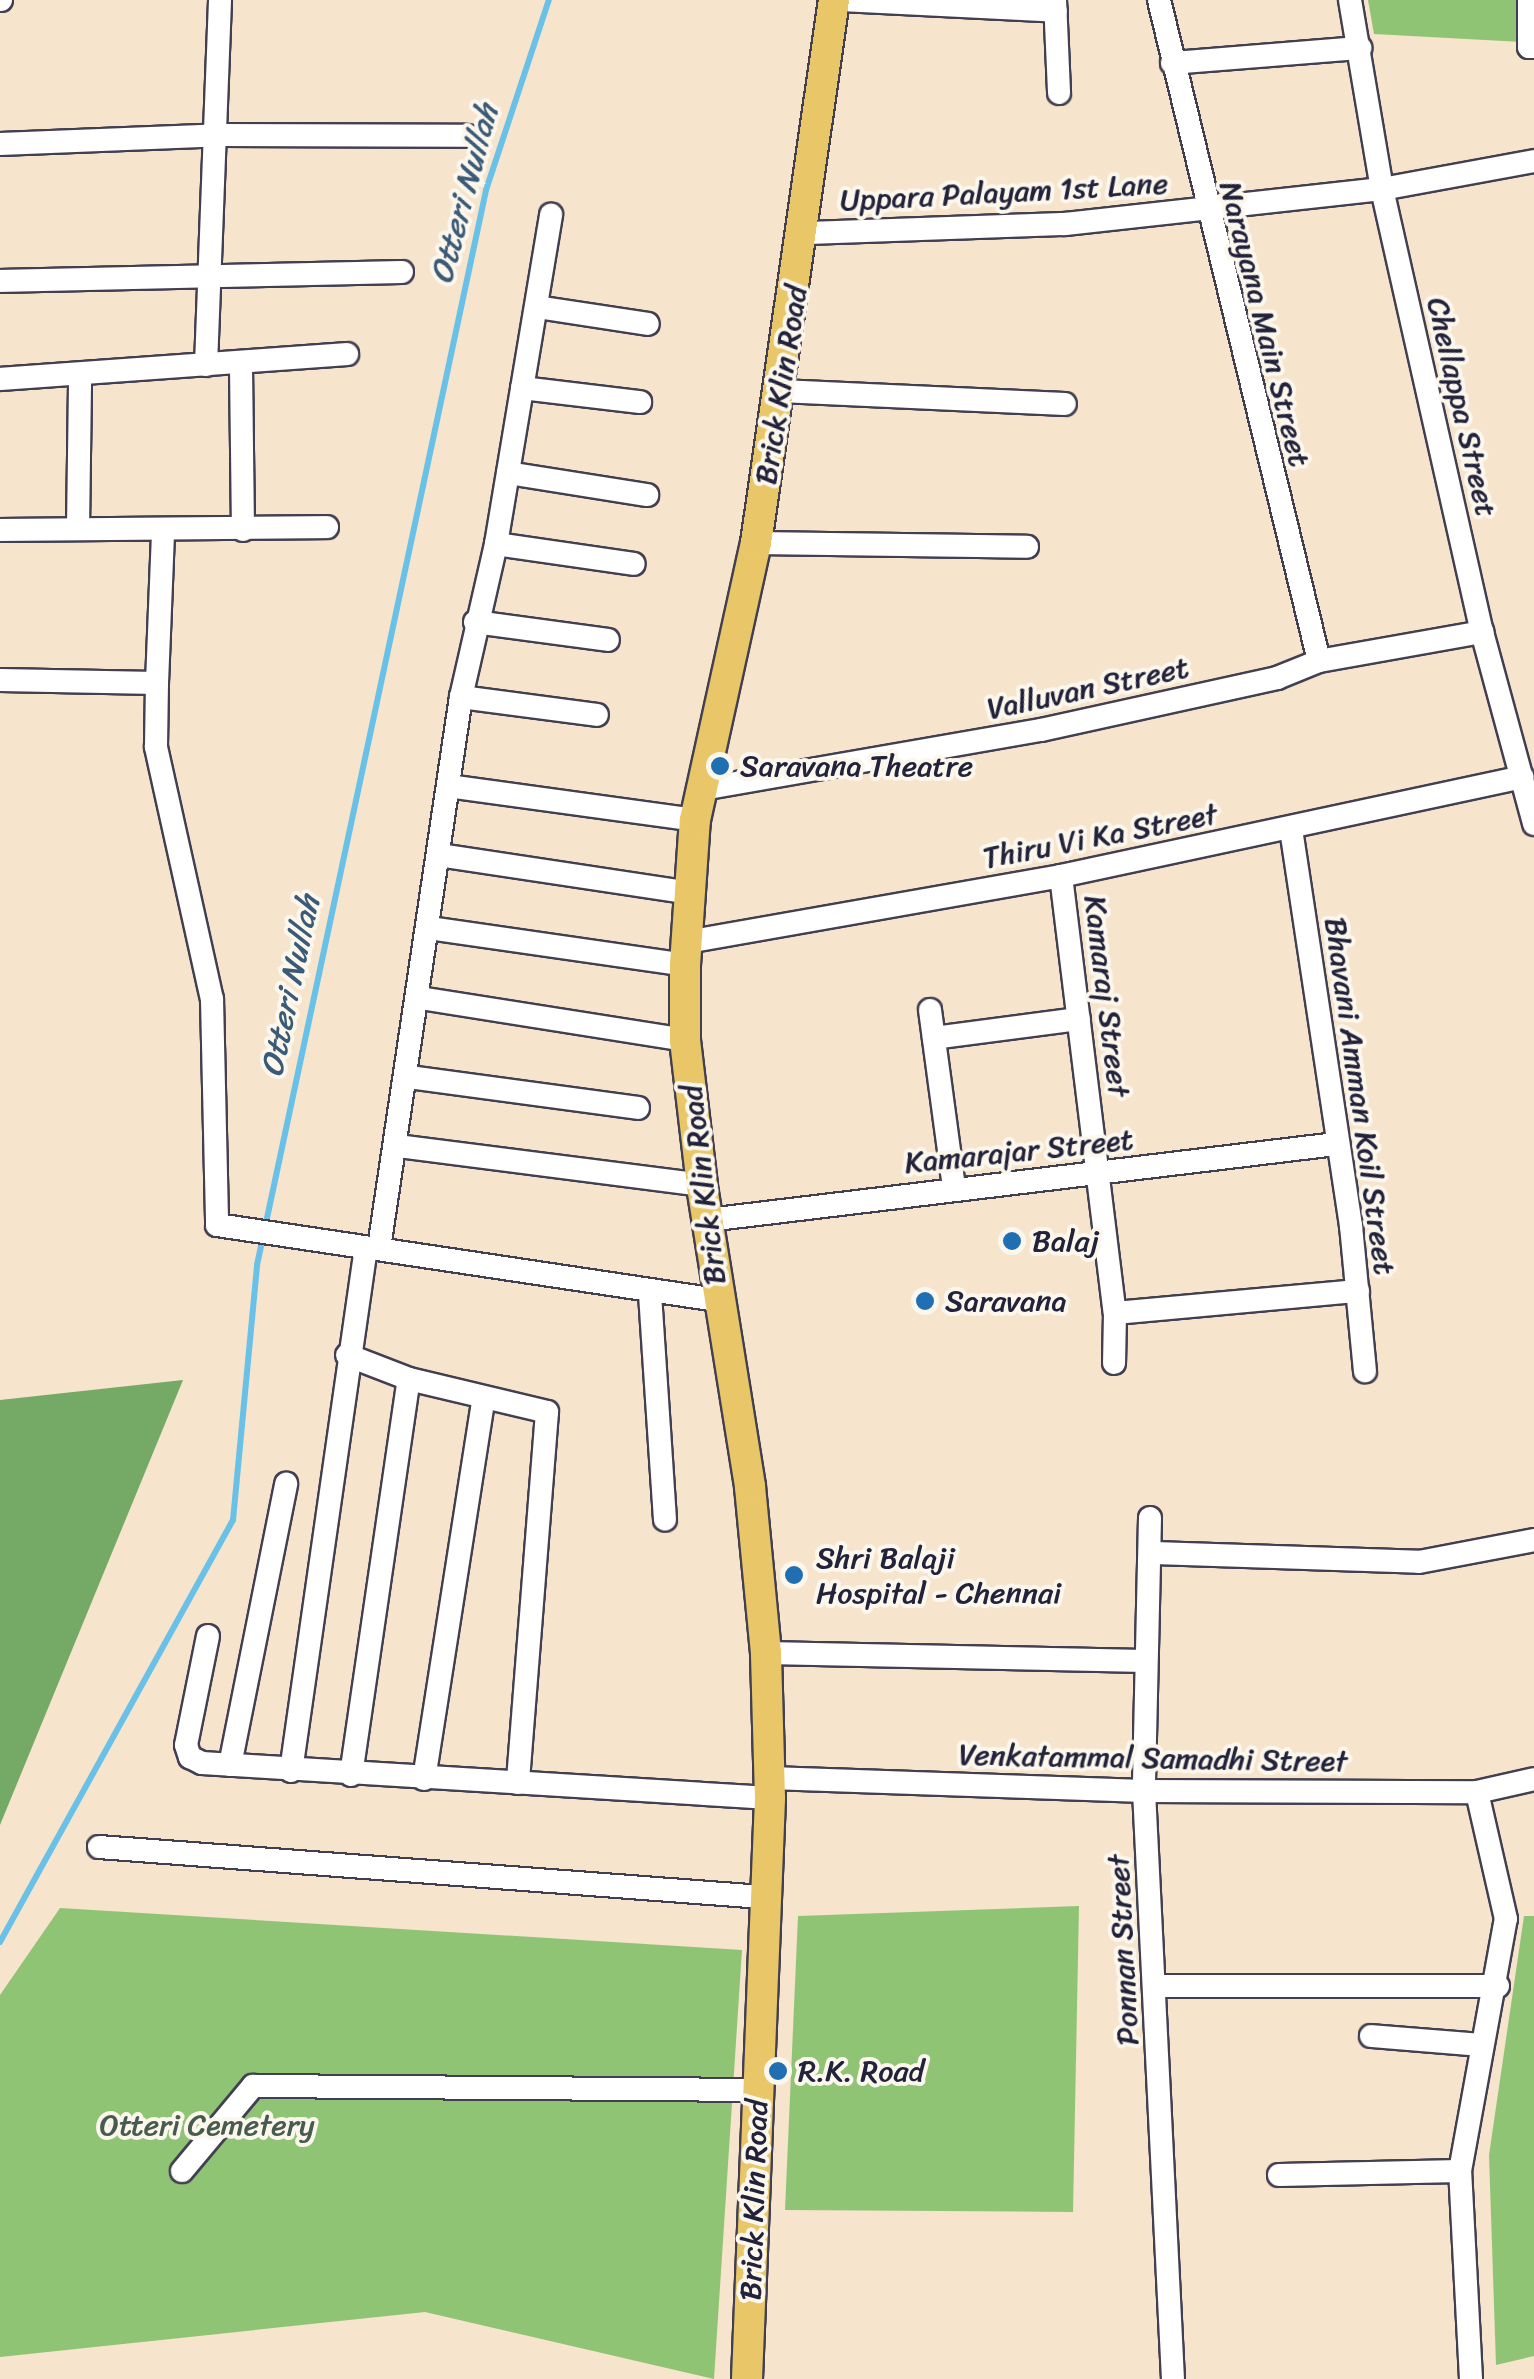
<!DOCTYPE html>
<html>
<head>
<meta charset="utf-8">
<style>
  body { margin:0 }
  #map { position:relative; width:1534px; height:2379px; overflow:hidden; background:#f6e4cd; font-family:Sriracha,sans-serif }
  div>[style] { position:absolute }
  .green>* { inset:0; background:#90c475 }
  .forest>* { inset:0; background:#74aa66 }
  .stream>* { height:6px; margin:-3px; padding:0 3px; transform-origin:3px; border-radius:3px; background:#6ac1e7 }
  .roads { filter:drop-shadow(2px 0 #423f51) drop-shadow(-2px 0 #423f51) drop-shadow(0 2px #423f51) drop-shadow(0 -2px #423f51) }
  .minor>* { height:22px; margin:-11px; padding:0 11px; transform-origin:11px; border-radius:11px; background:#fff }
  .major>* { height:30px; margin:-15px; padding:0 15px; transform-origin:15px; border-radius:15px; background:#e9c769 }
  .dots>* { width:28px; height:28px; translate:-50% -50%; box-sizing:border-box; border:5px solid #fbf7ec; border-radius:50% }
  span { translate:-50% -50%; white-space:nowrap; text-align:center; line-height:1.15; -webkit-text-stroke:8px #fbf7ec; paint-order:stroke }
  .street-label { font-size:30px; color:#22223b }
  .poi-label { font-size:30px; color:#22223b }
  .left { translate:0 -50%; text-align:left }
  .park-label { font-size:30px; color:#485b4f }
  .water-label { font-size:32px; color:#3b5a77; font-style:italic }
</style>
</head>
<body>
<div id="map">
  <div class="green">
    <i style="clip-path:polygon(1368px 0,1522px 0,1522px 42px,1374px 34px)"></i>
    <i style="clip-path:polygon(1079px 1906px,1073px 2212px,785px 2210px,798px 1916px)"></i>
    <i style="clip-path:polygon(60px 1908px,742px 1950px,714px 2379px,425px 2312px,0 2357px,0 1995px)"></i>
    <i style="clip-path:polygon(1524px 1916px,1534px 1916px,1534px 2356px,1496px 2365px,1489px 2155px)"></i>
  </div>
  <div class="forest">
    <i style="clip-path:polygon(183px 1380px,0 1825px,0 1400px)"></i>
  </div>
  <div class="stream">
    <i style="left:0;top:1942px;width:482px;rotate:-61.1deg"></i>
    <i style="left:233px;top:1520px;width:256px;rotate:-84.6deg"></i>
    <i style="left:257px;top:1265px;width:1099px;rotate:-77.97deg"></i>
    <i style="left:486px;top:190px;width:200px;rotate:-71.7deg"></i>
  </div>
  <div class="roads">
    <div class="minor">
      <i style="left:0;top:0;width:1px"></i>
      <i style="left:842px;top:0;width:214px;rotate:2.9deg"></i>
      <i style="left:1055px;top:0;width:93px;rotate:87.5deg"></i>
      <i style="left:1159px;top:0;width:680px;rotate:76.39deg"></i>
      <i style="left:1350px;top:0;width:192px;rotate:80.4deg"></i>
      <i style="left:1382px;top:189px;width:454px;rotate:77.3deg"></i>
      <i style="left:1482px;top:632px;width:199px;rotate:74.8deg"></i>
      <i style="left:1529px;top:0;width:47px;rotate:90deg"></i>
      <i style="left:1529px;top:47px;width:5px"></i>
      <i style="left:1172px;top:63px;width:189px;rotate:-4.6deg"></i>
      <i style="left:0;top:144px;width:220px;rotate:-2.3deg"></i>
      <i style="left:220px;top:135px;width:247px;rotate:0.2deg"></i>
      <i style="left:805px;top:233px;width:260px;rotate:-2deg"></i>
      <i style="left:1065px;top:224px;width:319px;rotate:-6.3deg"></i>
      <i style="left:1382px;top:189px;width:155px;rotate:-10.4deg"></i>
      <i style="left:0;top:281px;width:402px;rotate:-1.3deg"></i>
      <i style="left:537px;top:307px;width:112px;rotate:8.7deg"></i>
      <i style="left:206px;top:365px;width:365px;rotate:-87.8deg"></i>
      <i style="left:241px;top:367px;width:163px;rotate:89.3deg"></i>
      <i style="left:0;top:379px;width:348px;rotate:-4.1deg"></i>
      <i style="left:522px;top:388px;width:119px;rotate:6.8deg"></i>
      <i style="left:780px;top:391px;width:285px;rotate:2.6deg"></i>
      <i style="left:508px;top:473px;width:141px;rotate:9deg"></i>
      <i style="left:78px;top:528px;width:152px;rotate:-89.2deg"></i>
      <i style="left:0;top:530px;width:327px;rotate:-0.5deg"></i>
      <i style="left:756px;top:543px;width:271px;rotate:0.8deg"></i>
      <i style="left:496px;top:544px;width:139px;rotate:8.2deg"></i>
      <i style="left:475px;top:622px;width:134px;rotate:7.7deg"></i>
      <i style="left:0;top:680px;width:157px;rotate:1.1deg"></i>
      <i style="left:157px;top:683px;width:64px;rotate:90.9deg"></i>
      <i style="left:156px;top:747px;width:258px;rotate:77.5deg"></i>
      <i style="left:212px;top:999px;width:226px;rotate:88.7deg"></i>
      <i style="left:217px;top:1225px;width:506px;rotate:8.53deg"></i>
      <i style="left:157px;top:683px;width:151px;rotate:-87.7deg"></i>
      <i style="left:461px;top:697px;width:137px;rotate:7.5deg"></i>
      <i style="left:448px;top:786px;width:249px;rotate:7.8deg"></i>
      <i style="left:702px;top:789px;width:344px;rotate:-9.9deg"></i>
      <i style="left:1041px;top:730px;width:242px;rotate:-12.4deg"></i>
      <i style="left:1277px;top:678px;width:45px;rotate:-22deg"></i>
      <i style="left:1319px;top:661px;width:166px;rotate:-10.1deg"></i>
      <i style="left:1291px;top:829px;width:402px;rotate:81.4deg"></i>
      <i style="left:1351px;top:1226px;width:146px;rotate:84.5deg"></i>
      <i style="left:439px;top:855px;width:254px;rotate:8.6deg"></i>
      <i style="left:1061px;top:876px;width:440px;rotate:83deg"></i>
      <i style="left:1115px;top:1313px;width:50px;rotate:91.1deg"></i>
      <i style="left:429px;top:928px;width:259px;rotate:8.2deg"></i>
      <i style="left:687px;top:942px;width:380px;rotate:-10deg"></i>
      <i style="left:1061px;top:876px;width:472px;rotate:-12.1deg"></i>
      <i style="left:420px;top:998px;width:268px;rotate:9deg"></i>
      <i style="left:930px;top:1010px;width:179px;rotate:82.3deg"></i>
      <i style="left:934px;top:1038px;width:146px;rotate:-7.5deg"></i>
      <i style="left:409px;top:1077px;width:231px;rotate:7.7deg"></i>
      <i style="left:398px;top:1146px;width:306px;rotate:7.3deg"></i>
      <i style="left:708px;top:1220px;width:633px;rotate:-6.9deg"></i>
      <i style="left:379px;top:1248px;width:557px;rotate:-81.54deg"></i>
      <i style="left:461px;top:697px;width:157px;rotate:-77.1deg"></i>
      <i style="left:496px;top:544px;width:334px;rotate:-80.5deg"></i>
      <i style="left:650px;top:1294px;width:226px;rotate:86.2deg"></i>
      <i style="left:1115px;top:1313px;width:244px;rotate:-5.2deg"></i>
      <i style="left:347px;top:1355px;width:66px;rotate:21.2deg"></i>
      <i style="left:409px;top:1379px;width:142px;rotate:13.4deg"></i>
      <i style="left:547px;top:1412px;width:372px;rotate:94.5deg"></i>
      <i style="left:1150px;top:1518px;width:273px;rotate:91.3deg"></i>
      <i style="left:1144px;top:1791px;width:589px;rotate:87.18deg"></i>
      <i style="left:1154px;top:1553px;width:265px;rotate:1.9deg"></i>
      <i style="left:1419px;top:1562px;width:117px;rotate:-10.8deg"></i>
      <i style="left:208px;top:1636px;width:111px;rotate:101.4deg"></i>
      <i style="left:186px;top:1745px;width:13px;rotate:72deg"></i>
      <i style="left:190px;top:1757px;width:13px;rotate:27deg"></i>
      <i style="left:202px;top:1763px;width:569px;rotate:3.53deg"></i>
      <i style="left:766px;top:1653px;width:380px;rotate:1.2deg"></i>
      <i style="left:230px;top:1765px;width:287px;rotate:-78.7deg"></i>
      <i style="left:291px;top:1771px;width:529px;rotate:-81.85deg"></i>
      <i style="left:351px;top:1775px;width:400px;rotate:-81.7deg"></i>
      <i style="left:770px;top:1778px;width:374px;rotate:2deg"></i>
      <i style="left:1144px;top:1791px;width:333px;rotate:0.2deg"></i>
      <i style="left:1477px;top:1792px;width:58px;rotate:-12.8deg"></i>
      <i style="left:424px;top:1779px;width:386px;rotate:-81.1deg"></i>
      <i style="left:99px;top:1847px;width:666px;rotate:4.31deg"></i>
      <i style="left:1155px;top:1986px;width:343px"></i>
      <i style="left:1371px;top:2036px;width:109px;rotate:4.7deg"></i>
      <i style="left:182px;top:2171px;width:111px;rotate:-50.1deg"></i>
      <i style="left:253px;top:2086px;width:506px;rotate:0.45deg"></i>
      <i style="left:1279px;top:2175px;width:181px;rotate:-1.3deg"></i>
      <i style="left:1471px;top:2379px;width:208px;rotate:-93deg"></i>
      <i style="left:1460px;top:2171px;width:256px;rotate:-79.7deg"></i>
      <i style="left:1506px;top:1919px;width:130px;rotate:-102.9deg"></i>
    </div>
    <div class="major">
      <i style="left:747px;top:2379px;width:581px;rotate:-87.73deg"></i>
      <i style="left:770px;top:1798px;width:145px;rotate:-91.6deg"></i>
      <i style="left:766px;top:1653px;width:168px;rotate:-95.5deg"></i>
      <i style="left:750px;top:1486px;width:305px;rotate:-99.1deg"></i>
      <i style="left:702px;top:1185px;width:146px;rotate:-96.7deg"></i>
      <i style="left:685px;top:1040px;width:75px;rotate:-90deg"></i>
      <i style="left:685px;top:965px;width:145px;rotate:-86.1deg"></i>
      <i style="left:695px;top:820px;width:284px;rotate:-77.6deg"></i>
      <i style="left:756px;top:543px;width:549px;rotate:-81.83deg"></i>
    </div>
  </div>
  <div class="dots">
    <i style="left:720px;top:766px;background:#1f6fb2"></i>
    <i style="left:1012px;top:1241px;background:#1f6fb2"></i>
    <i style="left:925px;top:1301px;background:#1f6fb2"></i>
    <i style="left:794px;top:1575px;background:#1f6fb2"></i>
    <i style="left:778px;top:2071px;background:#1f6fb2"></i>
  </div>
  <div class="street-label">
    <span style="left:1004px;top:192px;rotate:-3deg">Uppara Palayam 1st Lane</span>
    <span style="left:1265px;top:324px;rotate:76deg">Narayana Main Street</span>
    <span style="left:781px;top:385px;rotate:-81deg">Brick Klin Road</span>
    <span style="left:1462px;top:407px;rotate:77deg">Chellappa Street</span>
    <span style="left:1088px;top:688px;rotate:-12deg">Valluvan Street</span>
    <span style="left:1100px;top:836px;rotate:-11deg">Thiru Vi Ka Street</span>
    <span style="left:1107px;top:996px;rotate:83deg">Kamaraj Street</span>
    <span style="left:1360px;top:1096px;rotate:82deg">Bhavani Amman Koil Street</span>
    <span style="left:1019px;top:1151px;rotate:-6deg">Kamarajar Street</span>
    <span style="left:703px;top:1185px;rotate:-97deg">Brick Klin Road</span>
    <span style="left:1153px;top:1758px;rotate:1deg">Venkatammal Samadhi Street</span>
    <span style="left:1123px;top:1950px;rotate:-93deg">Ponnan Street</span>
    <span style="left:754px;top:2200px;rotate:-88deg">Brick Klin Road</span>
  </div>
  <div class="poi-label">
    <span class="left" style="left:740px;top:766px">Saravana Theatre</span>
    <span class="left" style="left:1032px;top:1241px">Balaj</span>
    <span class="left" style="left:945px;top:1301px">Saravana</span>
    <span class="left" style="left:816px;top:1575px">Shri Balaji<br>Hospital - Chennai</span>
    <span class="left" style="left:798px;top:2071px">R.K. Road</span>
  </div>
  <div class="park-label">
    <span style="left:207px;top:2125px">Otteri Cemetery</span>
  </div>
  <div class="water-label">
    <span style="left:465px;top:194px;rotate:-75deg">Otteri Nullah</span>
    <span style="left:291px;top:986px;rotate:-78deg">Otteri Nullah</span>
  </div>
</div>
</body>
</html>
